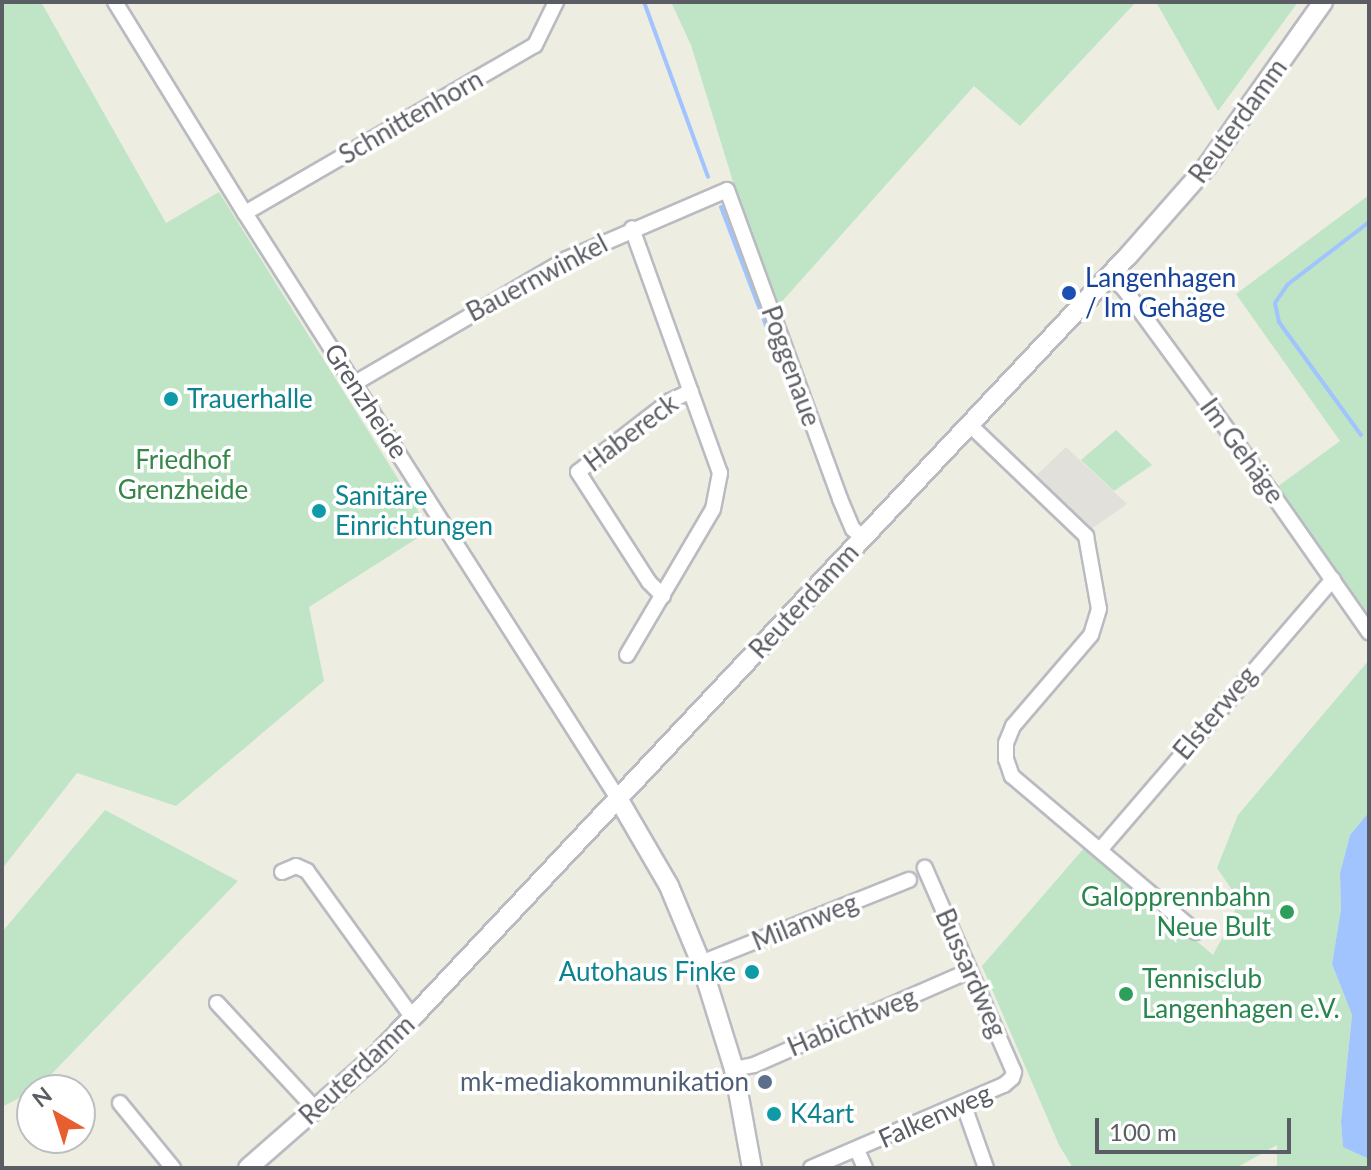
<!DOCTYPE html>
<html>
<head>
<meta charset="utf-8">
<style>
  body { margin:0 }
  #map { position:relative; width:1371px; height:1170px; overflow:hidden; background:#edede2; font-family:Lato,sans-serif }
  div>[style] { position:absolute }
  .industrial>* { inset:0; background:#e1e0da }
  .green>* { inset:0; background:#bfe5c6 }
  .water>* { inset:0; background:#a1c4fe }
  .stream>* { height:4px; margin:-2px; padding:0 2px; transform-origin:2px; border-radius:2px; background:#a1c4fe }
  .roads { filter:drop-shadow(2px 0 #babbc1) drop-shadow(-2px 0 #babbc1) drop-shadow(0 2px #babbc1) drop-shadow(0 -2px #babbc1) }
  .minor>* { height:14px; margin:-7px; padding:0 7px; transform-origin:7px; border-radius:7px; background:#fff }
  .tertiary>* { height:18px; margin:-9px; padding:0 9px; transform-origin:9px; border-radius:9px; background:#fff }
  .dots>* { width:22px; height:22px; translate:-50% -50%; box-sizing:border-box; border:4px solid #fff; border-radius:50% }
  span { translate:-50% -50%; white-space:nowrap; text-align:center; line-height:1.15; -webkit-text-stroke:7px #fff; paint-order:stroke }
  .street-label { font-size:26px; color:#5a5d63 }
  .transit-label { font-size:26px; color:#164399 }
  .left { translate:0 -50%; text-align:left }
  .culture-label { font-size:26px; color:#0d838f }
  .right { translate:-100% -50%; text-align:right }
  .park-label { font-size:26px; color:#368649 }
  .leisure-label { font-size:26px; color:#27864d }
  .service-label { font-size:26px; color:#4e5e75 }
  .frame { position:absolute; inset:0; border:4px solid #5a5d63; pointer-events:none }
  .north { position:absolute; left:16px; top:1074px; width:80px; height:80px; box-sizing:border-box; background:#fff; border:2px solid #bdbec1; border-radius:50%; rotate:321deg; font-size:22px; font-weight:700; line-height:32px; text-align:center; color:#5a5d63 }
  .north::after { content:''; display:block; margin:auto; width:28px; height:36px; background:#e75f2e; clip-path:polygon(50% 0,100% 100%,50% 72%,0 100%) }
  .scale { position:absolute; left:1095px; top:1118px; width:196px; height:36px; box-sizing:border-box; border:4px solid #5a5d63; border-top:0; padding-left:10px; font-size:24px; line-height:28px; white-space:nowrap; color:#5a5d63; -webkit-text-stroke:6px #fff; paint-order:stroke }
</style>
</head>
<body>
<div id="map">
  <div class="industrial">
    <i style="clip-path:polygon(1066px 447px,1127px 504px,1090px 530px,1036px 476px)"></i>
  </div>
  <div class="green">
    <i style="clip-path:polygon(2px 2px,41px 2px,166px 223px,219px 192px,430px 530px,309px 607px,324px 681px,176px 806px,77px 773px,2px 869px)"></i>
    <i style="clip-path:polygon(671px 2px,1136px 2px,1020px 126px,974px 86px,778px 306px,743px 214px,691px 45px)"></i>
    <i style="clip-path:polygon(1156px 2px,1298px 2px,1218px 111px)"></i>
    <i style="clip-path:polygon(1369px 195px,1369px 616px,1277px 487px,1340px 441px,1236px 294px)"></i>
    <i style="clip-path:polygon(1116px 430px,1152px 465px,1114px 491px,1081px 460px)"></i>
    <i style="clip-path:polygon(1369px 660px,1369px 812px,1350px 835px,1340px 873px,1341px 909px,1332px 964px,1352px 1015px,1341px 1122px,1343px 1146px,1369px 1159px,1369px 1168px,1277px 1168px,1277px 1145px,1236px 1168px,1073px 1168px,1059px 1145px,982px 966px,1085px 847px,1213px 955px,1234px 916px,1236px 896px,1217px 868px,1238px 815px)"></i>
    <i style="clip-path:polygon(105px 810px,238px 881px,38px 1088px,2px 1107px,2px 932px)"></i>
  </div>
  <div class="water">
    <i style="clip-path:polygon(1369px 812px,1369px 1159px,1343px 1147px,1341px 1122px,1352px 1015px,1332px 964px,1341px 909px,1340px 873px,1350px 835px)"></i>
  </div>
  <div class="stream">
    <i style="left:644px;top:2px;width:186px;rotate:69.9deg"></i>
    <i style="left:721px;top:207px;width:166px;rotate:69.2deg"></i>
    <i style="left:1361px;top:435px;width:140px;rotate:-126deg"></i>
    <i style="left:1279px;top:322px;width:19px;rotate:-102deg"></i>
    <i style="left:1275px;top:303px;width:22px;rotate:-56deg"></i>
    <i style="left:1287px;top:285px;width:103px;rotate:-37.5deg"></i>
  </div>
  <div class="roads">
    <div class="minor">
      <i style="left:115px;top:2px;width:248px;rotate:58.4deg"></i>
      <i style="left:245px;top:213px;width:696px;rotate:57.5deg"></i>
      <i style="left:245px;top:213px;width:335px;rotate:-30.1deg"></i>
      <i style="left:535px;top:45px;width:48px;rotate:-64deg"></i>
      <i style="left:1110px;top:275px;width:21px;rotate:45deg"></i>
      <i style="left:1125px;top:290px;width:180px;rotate:53.8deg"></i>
      <i style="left:1231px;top:435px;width:241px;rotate:55deg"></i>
      <i style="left:355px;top:383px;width:246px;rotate:-30.3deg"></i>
      <i style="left:567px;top:259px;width:174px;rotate:-23.3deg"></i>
      <i style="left:727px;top:190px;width:329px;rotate:69.9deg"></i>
      <i style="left:840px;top:499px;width:33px;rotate:67deg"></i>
      <i style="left:853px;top:529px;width:13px;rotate:42deg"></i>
      <i style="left:970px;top:425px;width:161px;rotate:43.7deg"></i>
      <i style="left:1086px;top:536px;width:74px;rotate:79.9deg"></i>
      <i style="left:1099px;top:609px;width:27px;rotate:107deg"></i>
      <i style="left:1091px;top:635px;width:120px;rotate:130.6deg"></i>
      <i style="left:1013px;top:726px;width:18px;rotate:112deg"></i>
      <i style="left:1006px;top:743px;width:16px;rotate:90deg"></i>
      <i style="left:1006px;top:759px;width:18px;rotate:71deg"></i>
      <i style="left:1012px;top:776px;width:241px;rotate:40.3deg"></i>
      <i style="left:663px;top:596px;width:20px;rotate:-135deg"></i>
      <i style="left:649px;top:582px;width:131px;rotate:-122.8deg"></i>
      <i style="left:578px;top:472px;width:116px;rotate:-37.7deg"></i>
      <i style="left:670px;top:401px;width:23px;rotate:-25deg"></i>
      <i style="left:627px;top:655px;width:169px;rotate:-59.5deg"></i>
      <i style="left:713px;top:509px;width:37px;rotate:-79deg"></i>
      <i style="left:720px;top:473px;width:260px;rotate:-109.8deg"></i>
      <i style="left:1100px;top:850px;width:357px;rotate:-49.3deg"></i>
      <i style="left:282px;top:872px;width:15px;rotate:-23deg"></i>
      <i style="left:296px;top:866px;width:12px;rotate:24deg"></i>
      <i style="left:307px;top:871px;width:181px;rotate:54.2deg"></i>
      <i style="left:701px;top:963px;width:224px;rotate:-21.8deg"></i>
      <i style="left:217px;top:1003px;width:147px;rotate:47.2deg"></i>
      <i style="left:734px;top:1069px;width:20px;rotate:-11deg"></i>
      <i style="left:754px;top:1065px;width:235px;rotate:-23.6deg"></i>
      <i style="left:120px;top:1103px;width:84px;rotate:50.8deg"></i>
      <i style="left:963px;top:1103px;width:69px;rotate:70.5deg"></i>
      <i style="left:857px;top:1150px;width:20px;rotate:66deg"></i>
      <i style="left:811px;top:1168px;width:210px;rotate:-23.3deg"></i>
      <i style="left:1004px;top:1085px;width:11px;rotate:-41deg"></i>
      <i style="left:1012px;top:1078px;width:6px;rotate:-72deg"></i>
      <i style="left:1014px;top:1072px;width:223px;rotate:-113.6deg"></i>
    </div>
    <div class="tertiary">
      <i style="left:619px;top:800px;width:99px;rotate:59.8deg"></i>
      <i style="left:669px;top:886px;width:83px;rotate:67.4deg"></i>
      <i style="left:701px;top:963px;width:111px;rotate:72.7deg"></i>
      <i style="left:734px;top:1069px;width:101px;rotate:79.7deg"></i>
      <i style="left:248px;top:1168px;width:173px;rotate:-41.2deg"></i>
      <i style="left:378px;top:1054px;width:1095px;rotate:-46.78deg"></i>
      <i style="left:1128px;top:256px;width:120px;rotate:-48.7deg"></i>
      <i style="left:1207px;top:166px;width:201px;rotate:-54.7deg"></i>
    </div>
  </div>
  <div class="dots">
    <i style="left:1069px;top:293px;background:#1a4fb4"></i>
    <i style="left:171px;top:399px;background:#0f9aa8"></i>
    <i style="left:319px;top:511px;background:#0f9aa8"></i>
    <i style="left:1287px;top:912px;background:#2e9e5b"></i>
    <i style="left:752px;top:972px;background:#0f9aa8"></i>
    <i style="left:1126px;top:994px;background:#2e9e5b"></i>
    <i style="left:765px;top:1082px;background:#5c6f8a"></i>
    <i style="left:774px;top:1114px;background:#0f9aa8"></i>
  </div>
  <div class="street-label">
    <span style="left:411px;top:117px;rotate:-30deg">Schnittenhorn</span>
    <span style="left:1238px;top:121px;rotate:-54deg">Reuterdamm</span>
    <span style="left:537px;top:278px;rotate:-28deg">Bauernwinkel</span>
    <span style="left:791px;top:366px;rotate:70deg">Poggenaue</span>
    <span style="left:366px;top:401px;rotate:57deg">Grenzheide</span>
    <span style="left:631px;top:433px;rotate:-37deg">Habereck</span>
    <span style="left:1242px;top:451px;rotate:54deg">Im Gehäge</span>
    <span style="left:804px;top:601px;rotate:-47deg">Reuterdamm</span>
    <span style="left:1215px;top:713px;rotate:-50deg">Elsterweg</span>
    <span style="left:805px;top:922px;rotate:-22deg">Milanweg</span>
    <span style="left:971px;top:973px;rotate:66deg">Bussardweg</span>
    <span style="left:852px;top:1022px;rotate:-23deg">Habichtweg</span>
    <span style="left:357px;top:1070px;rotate:-43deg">Reuterdamm</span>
    <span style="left:935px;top:1116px;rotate:-24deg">Falkenweg</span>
  </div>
  <div class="transit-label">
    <span class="left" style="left:1085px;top:293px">Langenhagen<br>/ Im Gehäge</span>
  </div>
  <div class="culture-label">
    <span class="left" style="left:187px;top:399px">Trauerhalle</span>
    <span class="left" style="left:335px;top:511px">Sanitäre<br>Einrichtungen</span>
    <span class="right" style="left:736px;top:972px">Autohaus Finke</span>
    <span class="left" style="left:790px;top:1114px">K4art</span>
  </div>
  <div class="park-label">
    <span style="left:183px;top:475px">Friedhof<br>Grenzheide</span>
  </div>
  <div class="leisure-label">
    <span class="right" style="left:1271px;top:912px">Galopprennbahn<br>Neue Bult</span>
    <span class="left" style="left:1142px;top:994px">Tennisclub<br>Langenhagen e.V.</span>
  </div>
  <div class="service-label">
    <span class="right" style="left:749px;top:1082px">mk-mediakommunikation</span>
  </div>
  <div class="frame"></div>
  <div class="north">N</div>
  <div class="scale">100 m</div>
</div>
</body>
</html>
